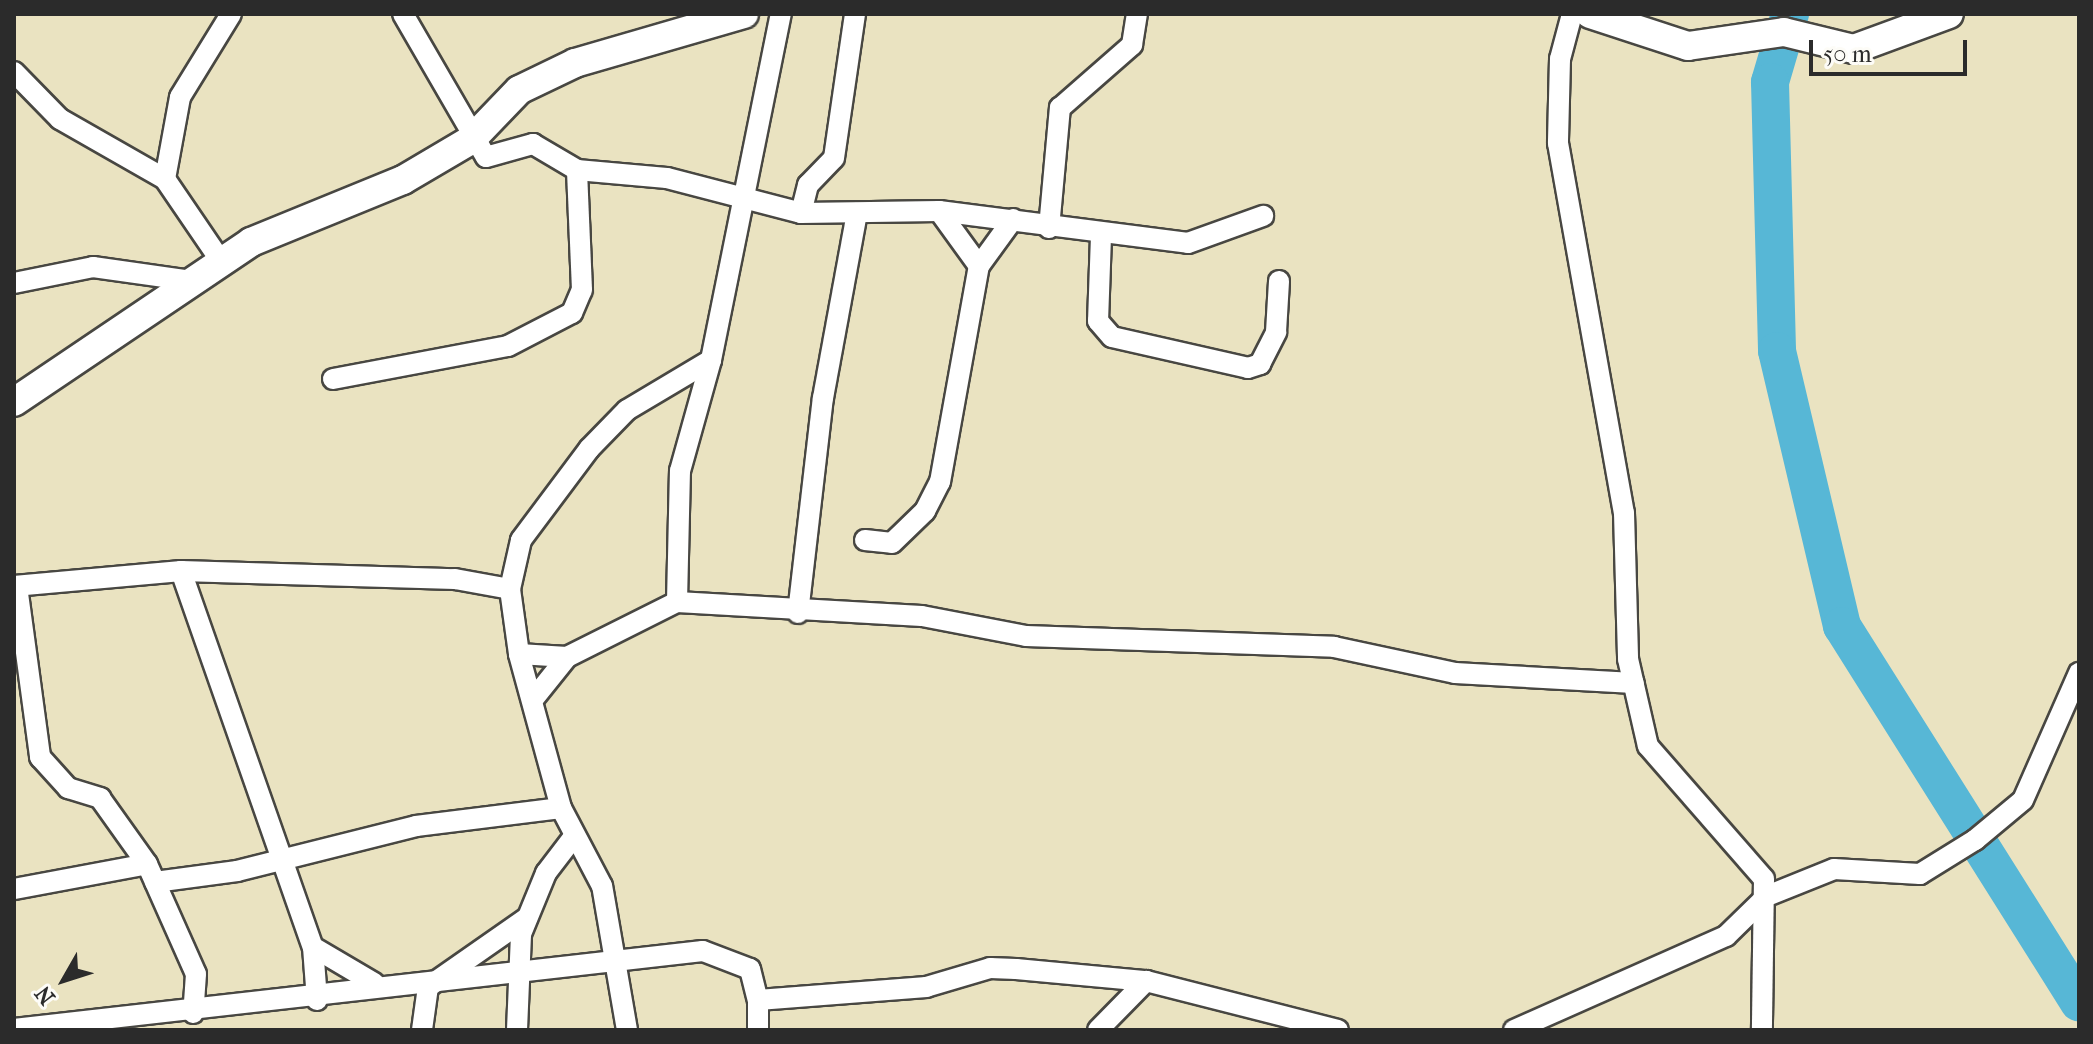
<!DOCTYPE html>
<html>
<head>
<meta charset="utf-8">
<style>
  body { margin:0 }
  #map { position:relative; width:2093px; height:1044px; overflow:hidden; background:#eae3c1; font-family:"IM FELL French Canon",serif }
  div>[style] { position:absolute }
  .river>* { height:38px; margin:-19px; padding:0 19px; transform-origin:19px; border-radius:19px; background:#57b7d6 }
  .roads { filter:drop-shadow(2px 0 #484742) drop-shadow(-2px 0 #484742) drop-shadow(0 2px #484742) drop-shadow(0 -2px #484742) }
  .street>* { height:20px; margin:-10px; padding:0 10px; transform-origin:10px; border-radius:10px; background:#fff }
  .secondary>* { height:28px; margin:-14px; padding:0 14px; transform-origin:14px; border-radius:14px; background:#fff }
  span { translate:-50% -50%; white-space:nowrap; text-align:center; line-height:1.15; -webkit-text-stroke:6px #fdfcf7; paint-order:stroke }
  .frame { position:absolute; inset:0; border:16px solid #2b2b2b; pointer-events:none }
  .north { position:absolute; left:24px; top:940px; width:80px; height:80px; -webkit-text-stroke:6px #fdfcf7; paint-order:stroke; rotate:231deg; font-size:22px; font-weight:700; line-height:32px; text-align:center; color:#2b2b2b }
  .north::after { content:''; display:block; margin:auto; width:28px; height:36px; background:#2b2b2b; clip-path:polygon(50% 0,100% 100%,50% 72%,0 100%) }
  .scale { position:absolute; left:1809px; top:40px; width:158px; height:36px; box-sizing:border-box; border:4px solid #2b2b2b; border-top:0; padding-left:10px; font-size:24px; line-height:28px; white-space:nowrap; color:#2b2b2b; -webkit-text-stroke:6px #fdfcf7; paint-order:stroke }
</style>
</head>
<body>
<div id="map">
  <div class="river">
    <i style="left:1790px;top:14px;width:71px;rotate:106.4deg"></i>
    <i style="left:1770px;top:82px;width:269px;rotate:88.5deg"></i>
    <i style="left:1777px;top:351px;width:283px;rotate:76.7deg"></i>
    <i style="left:1842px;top:626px;width:445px;rotate:57.8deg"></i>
  </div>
  <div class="roads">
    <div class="street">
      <i style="left:403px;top:14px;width:165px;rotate:59.9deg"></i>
      <i style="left:486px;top:157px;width:49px;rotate:-15.5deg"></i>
      <i style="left:533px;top:144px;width:51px;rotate:30.6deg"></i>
      <i style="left:577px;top:170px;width:90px;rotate:5.1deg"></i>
      <i style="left:667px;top:178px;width:138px;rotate:14.6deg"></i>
      <i style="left:801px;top:213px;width:138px;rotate:-0.8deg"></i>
      <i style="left:939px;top:211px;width:251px;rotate:7.3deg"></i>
      <i style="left:1188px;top:243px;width:80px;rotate:-19.8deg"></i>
      <i style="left:1572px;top:14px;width:47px;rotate:104.9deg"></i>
      <i style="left:1560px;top:59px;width:84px;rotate:91.4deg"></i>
      <i style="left:1558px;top:143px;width:376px;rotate:79.9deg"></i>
      <i style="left:1624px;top:513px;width:146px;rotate:88.4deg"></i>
      <i style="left:1628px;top:659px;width:89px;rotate:77.1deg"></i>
      <i style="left:1648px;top:746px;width:176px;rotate:48.9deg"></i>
      <i style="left:1764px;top:879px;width:151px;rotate:90.8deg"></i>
      <i style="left:14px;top:72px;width:66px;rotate:45.6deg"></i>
      <i style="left:60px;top:119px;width:121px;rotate:29.7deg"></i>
      <i style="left:165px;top:179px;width:99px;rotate:55.7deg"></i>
      <i style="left:165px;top:179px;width:83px;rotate:-79.6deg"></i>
      <i style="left:180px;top:97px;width:97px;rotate:-58.4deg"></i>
      <i style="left:801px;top:213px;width:29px;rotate:-76deg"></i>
      <i style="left:808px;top:185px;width:37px;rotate:-46deg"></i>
      <i style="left:834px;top:158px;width:146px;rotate:-81.7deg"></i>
      <i style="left:1049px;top:228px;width:121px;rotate:-84.8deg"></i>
      <i style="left:1060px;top:108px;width:96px;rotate:-41.2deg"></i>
      <i style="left:1132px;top:45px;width:31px;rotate:-81deg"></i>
      <i style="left:1101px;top:236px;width:85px;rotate:92deg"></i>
      <i style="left:1098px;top:321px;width:21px;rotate:49deg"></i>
      <i style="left:1112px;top:337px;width:139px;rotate:12.8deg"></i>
      <i style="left:1248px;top:368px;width:13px;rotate:-18deg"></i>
      <i style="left:1260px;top:364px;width:36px;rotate:-63deg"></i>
      <i style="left:1276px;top:332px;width:51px;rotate:-86.6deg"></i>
      <i style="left:979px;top:266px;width:58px;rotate:-54.1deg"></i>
      <i style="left:14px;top:283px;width:81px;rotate:-11.4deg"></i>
      <i style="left:93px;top:267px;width:101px;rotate:8deg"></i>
      <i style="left:333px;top:379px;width:178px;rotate:-10.7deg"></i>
      <i style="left:508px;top:346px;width:72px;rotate:-27.3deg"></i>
      <i style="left:572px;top:313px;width:25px;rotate:-67deg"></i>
      <i style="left:582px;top:290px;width:120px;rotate:-92.4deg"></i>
      <i style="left:865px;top:540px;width:27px;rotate:6deg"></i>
      <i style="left:892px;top:543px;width:46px;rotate:-44.1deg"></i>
      <i style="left:925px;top:511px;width:33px;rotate:-63deg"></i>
      <i style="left:940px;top:482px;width:219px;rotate:-79.8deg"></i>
      <i style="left:979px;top:266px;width:68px;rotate:-126deg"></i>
      <i style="left:181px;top:571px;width:398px;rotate:70.7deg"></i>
      <i style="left:14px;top:586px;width:168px;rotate:-5.1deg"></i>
      <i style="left:181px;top:571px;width:274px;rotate:1.7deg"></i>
      <i style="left:455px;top:579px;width:56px;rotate:10.3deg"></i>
      <i style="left:17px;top:586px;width:173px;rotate:82.3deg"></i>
      <i style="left:40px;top:757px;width:42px;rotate:47.9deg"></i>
      <i style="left:68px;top:788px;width:34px;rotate:17deg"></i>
      <i style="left:100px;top:798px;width:81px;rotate:54.5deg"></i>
      <i style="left:147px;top:864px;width:120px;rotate:66deg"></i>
      <i style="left:196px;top:974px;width:39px;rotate:94deg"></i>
      <i style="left:677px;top:602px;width:131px;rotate:-88.7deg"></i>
      <i style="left:680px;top:471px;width:115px;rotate:-74.4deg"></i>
      <i style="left:798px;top:613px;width:216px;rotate:-83.4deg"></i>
      <i style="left:823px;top:398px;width:188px;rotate:-79.6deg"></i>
      <i style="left:519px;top:654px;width:48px;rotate:3.6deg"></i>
      <i style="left:535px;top:697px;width:51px;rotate:-51.3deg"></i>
      <i style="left:567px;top:657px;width:123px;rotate:-26.6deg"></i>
      <i style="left:677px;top:602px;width:245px;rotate:3.3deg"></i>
      <i style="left:922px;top:616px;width:106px;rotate:10.9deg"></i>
      <i style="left:1026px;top:636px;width:308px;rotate:2deg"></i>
      <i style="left:1334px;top:647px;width:124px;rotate:12.1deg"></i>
      <i style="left:1455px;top:673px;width:179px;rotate:3.2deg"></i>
      <i style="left:155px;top:882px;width:83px;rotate:-7.6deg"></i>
      <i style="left:237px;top:871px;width:185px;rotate:-14.1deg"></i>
      <i style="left:416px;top:826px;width:146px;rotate:-7.1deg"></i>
      <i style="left:14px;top:889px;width:135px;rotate:-10.6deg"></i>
      <i style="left:317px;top:1000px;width:53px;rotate:-94.3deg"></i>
      <i style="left:313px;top:947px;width:71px;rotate:30.5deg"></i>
      <i style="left:14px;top:1029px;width:693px;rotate:-6.46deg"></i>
      <i style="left:703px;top:951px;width:50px;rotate:21deg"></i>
      <i style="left:750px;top:969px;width:32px;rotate:76deg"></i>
      <i style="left:758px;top:1000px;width:169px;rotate:-4.4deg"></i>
      <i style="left:926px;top:987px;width:67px;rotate:-16.5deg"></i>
      <i style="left:990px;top:968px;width:26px;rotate:2deg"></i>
      <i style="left:1016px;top:969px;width:131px;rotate:5.3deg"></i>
      <i style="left:1146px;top:981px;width:198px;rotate:14.3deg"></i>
      <i style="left:422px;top:1030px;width:43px;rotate:-82.1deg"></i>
      <i style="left:428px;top:987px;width:121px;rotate:-34.9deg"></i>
      <i style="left:517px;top:1030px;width:96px;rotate:-87.6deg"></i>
      <i style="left:521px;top:934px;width:66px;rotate:-67.7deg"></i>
      <i style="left:546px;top:873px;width:43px;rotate:-52.6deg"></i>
      <i style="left:627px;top:1030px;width:146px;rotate:-99.8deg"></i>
      <i style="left:602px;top:886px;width:88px;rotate:-117.7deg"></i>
      <i style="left:561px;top:808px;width:160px;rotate:-105.3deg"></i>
      <i style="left:519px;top:654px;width:66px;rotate:-97.9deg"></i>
      <i style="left:510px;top:589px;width:50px;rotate:-77.3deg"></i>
      <i style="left:521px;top:540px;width:114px;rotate:-53.2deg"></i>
      <i style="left:589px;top:449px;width:54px;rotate:-45.7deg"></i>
      <i style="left:627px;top:410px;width:98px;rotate:-30.8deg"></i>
      <i style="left:711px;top:360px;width:353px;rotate:-78.6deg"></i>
      <i style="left:758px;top:1030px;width:30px;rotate:-90deg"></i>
      <i style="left:1098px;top:1030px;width:69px;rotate:-45.6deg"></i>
      <i style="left:1514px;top:1030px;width:232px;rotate:-23.9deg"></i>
      <i style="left:1726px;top:936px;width:57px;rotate:-44.3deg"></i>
      <i style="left:1767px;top:896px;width:72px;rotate:-21.9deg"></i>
      <i style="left:1834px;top:869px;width:86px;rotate:3.3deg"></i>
      <i style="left:1920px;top:874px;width:65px;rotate:-31.7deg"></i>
      <i style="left:1975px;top:840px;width:62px;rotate:-39.8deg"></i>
      <i style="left:2023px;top:800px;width:139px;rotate:-66.2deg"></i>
    </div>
    <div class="secondary">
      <i style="left:1590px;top:14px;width:103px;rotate:18.1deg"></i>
      <i style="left:1688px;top:46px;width:97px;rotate:-8.3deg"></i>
      <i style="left:1784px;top:32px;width:72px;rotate:13.7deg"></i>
      <i style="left:1854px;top:49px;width:101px;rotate:-20.2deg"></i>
      <i style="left:14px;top:402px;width:286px;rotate:-34deg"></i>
      <i style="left:251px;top:242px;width:164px;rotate:-22.2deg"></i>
      <i style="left:403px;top:180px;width:79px;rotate:-30.5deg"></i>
      <i style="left:471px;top:140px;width:69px;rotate:-46.2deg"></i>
      <i style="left:519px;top:90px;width:62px;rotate:-25.7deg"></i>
      <i style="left:575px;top:63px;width:176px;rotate:-16.2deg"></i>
    </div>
  </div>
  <div class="frame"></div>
  <div class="north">N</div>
  <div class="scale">50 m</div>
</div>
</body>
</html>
